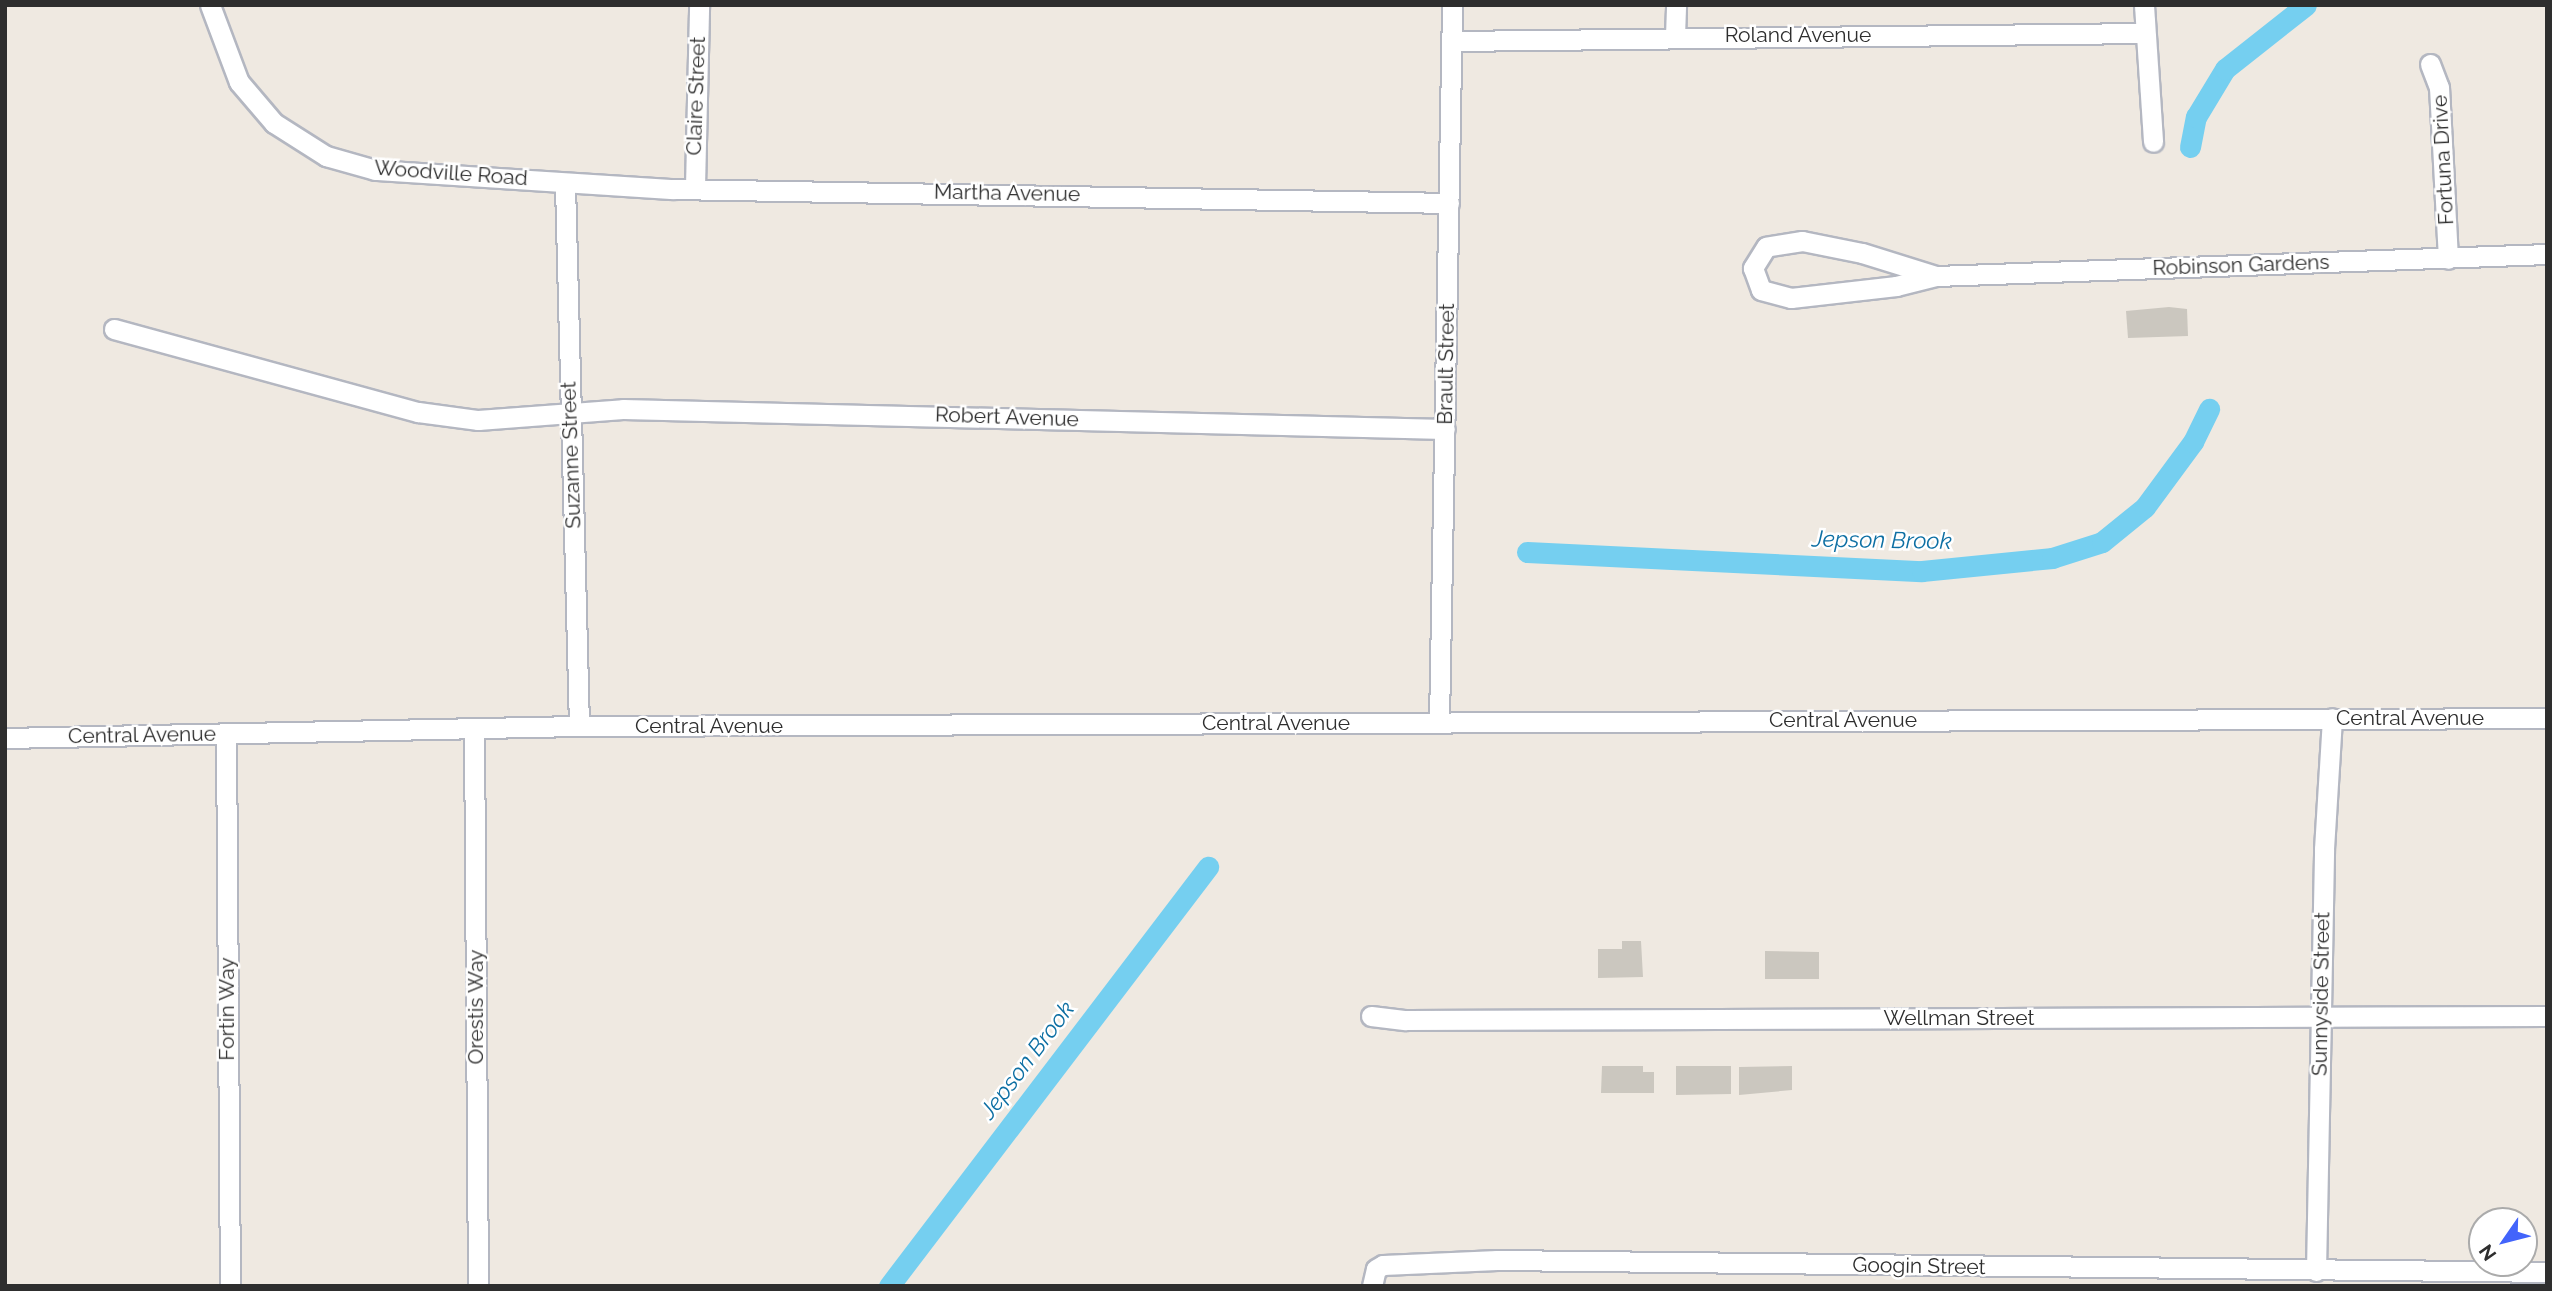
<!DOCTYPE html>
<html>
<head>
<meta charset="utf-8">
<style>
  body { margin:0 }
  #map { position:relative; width:2552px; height:1291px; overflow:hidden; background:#efe9e1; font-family:Raleway,sans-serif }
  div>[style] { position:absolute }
  .canal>* { height:21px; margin:-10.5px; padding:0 10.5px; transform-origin:10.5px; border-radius:10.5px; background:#75cff0 }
  .building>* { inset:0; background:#cbc7bf }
  .roads { filter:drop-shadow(2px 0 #b4b7c1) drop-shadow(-2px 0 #b4b7c1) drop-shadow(0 2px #b4b7c1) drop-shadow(0 -2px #b4b7c1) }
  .minor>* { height:19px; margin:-9.5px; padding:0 9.5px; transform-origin:9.5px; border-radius:9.5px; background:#fff }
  span { translate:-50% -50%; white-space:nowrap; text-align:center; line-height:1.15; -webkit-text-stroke:5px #fff; paint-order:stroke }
  .street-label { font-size:21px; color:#2e2e2e }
  .water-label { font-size:23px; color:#0d6fa3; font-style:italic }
  .frame { position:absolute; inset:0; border:7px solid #2e2e2e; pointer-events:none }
  .north { position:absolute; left:2468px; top:1207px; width:70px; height:70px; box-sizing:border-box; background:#fff; border:2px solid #ababab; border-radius:50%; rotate:235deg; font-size:19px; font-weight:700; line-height:28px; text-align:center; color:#2e2e2e }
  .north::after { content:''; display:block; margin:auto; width:24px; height:32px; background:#4264fb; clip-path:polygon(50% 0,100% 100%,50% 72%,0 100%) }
</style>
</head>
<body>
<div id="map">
  <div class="canal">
    <i style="left:2190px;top:147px;width:31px;rotate:-79deg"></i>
    <i style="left:2196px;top:117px;width:56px;rotate:-58.9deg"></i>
    <i style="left:2225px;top:69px;width:103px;rotate:-38.3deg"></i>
    <i style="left:1527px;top:552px;width:395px;rotate:2.8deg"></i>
    <i style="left:1922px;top:571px;width:131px;rotate:-5.7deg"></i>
    <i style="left:2052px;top:558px;width:52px;rotate:-17.7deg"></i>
    <i style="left:2102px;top:542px;width:55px;rotate:-39.1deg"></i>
    <i style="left:2145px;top:507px;width:81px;rotate:-53.6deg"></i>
    <i style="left:2193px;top:442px;width:37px;rotate:-64deg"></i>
    <i style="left:889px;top:1286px;width:527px;rotate:-52.72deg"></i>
  </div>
  <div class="building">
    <i style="clip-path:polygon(2169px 307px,2187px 309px,2188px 336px,2128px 338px,2126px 311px)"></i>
    <i style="clip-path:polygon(1622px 941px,1641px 941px,1643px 977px,1598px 978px,1598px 949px,1622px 949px)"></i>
    <i style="clip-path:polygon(1765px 951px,1819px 952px,1819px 979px,1765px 979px)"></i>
    <i style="clip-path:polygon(1602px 1066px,1643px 1066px,1643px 1072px,1654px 1072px,1654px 1093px,1601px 1093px)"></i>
    <i style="clip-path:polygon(1676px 1066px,1731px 1066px,1731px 1094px,1676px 1095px)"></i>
    <i style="clip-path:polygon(1792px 1066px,1792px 1090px,1739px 1095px,1739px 1067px)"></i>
  </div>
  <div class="roads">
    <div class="minor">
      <i style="left:210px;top:5px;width:82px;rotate:69.4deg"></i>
      <i style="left:239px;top:82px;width:54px;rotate:49.5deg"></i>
      <i style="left:274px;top:123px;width:62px;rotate:32.4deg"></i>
      <i style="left:326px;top:156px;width:51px;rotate:15.9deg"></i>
      <i style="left:375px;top:170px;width:298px;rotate:3.7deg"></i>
      <i style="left:672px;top:189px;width:777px;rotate:1.03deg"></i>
      <i style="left:2144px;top:5px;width:137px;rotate:86.2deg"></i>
      <i style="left:1675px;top:36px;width:31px;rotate:-88deg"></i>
      <i style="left:1451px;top:41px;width:694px;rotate:-0.66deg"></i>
      <i style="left:2430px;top:64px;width:25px;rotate:69deg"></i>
      <i style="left:2439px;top:87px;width:172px;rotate:87deg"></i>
      <i style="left:565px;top:184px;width:542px;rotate:88.52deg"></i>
      <i style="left:695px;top:187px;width:182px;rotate:-88.7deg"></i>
      <i style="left:1936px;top:276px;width:77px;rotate:-162.7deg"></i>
      <i style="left:1862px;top:253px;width:61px;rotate:-168.7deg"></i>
      <i style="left:1802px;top:241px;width:36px;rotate:171deg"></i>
      <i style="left:1766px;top:247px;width:25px;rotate:122deg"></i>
      <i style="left:1753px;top:268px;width:23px;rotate:70deg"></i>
      <i style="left:1761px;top:290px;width:31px;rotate:15deg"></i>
      <i style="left:1791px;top:298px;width:106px;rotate:-6.5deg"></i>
      <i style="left:1896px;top:286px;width:41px;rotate:-14deg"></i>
      <i style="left:1936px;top:276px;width:611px;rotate:-2.06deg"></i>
      <i style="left:114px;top:329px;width:315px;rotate:15.3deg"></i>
      <i style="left:418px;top:412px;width:61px;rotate:7.6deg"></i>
      <i style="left:478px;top:420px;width:145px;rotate:-4.3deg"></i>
      <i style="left:623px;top:409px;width:822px;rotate:1.39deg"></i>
      <i style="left:1439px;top:722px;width:717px;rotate:-88.96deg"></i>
      <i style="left:474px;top:728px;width:558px;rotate:89.59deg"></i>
      <i style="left:226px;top:733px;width:553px;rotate:89.59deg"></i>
      <i style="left:5px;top:738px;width:574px;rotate:-1.2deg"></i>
      <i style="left:579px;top:726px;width:1968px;rotate:-0.23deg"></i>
      <i style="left:1371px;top:1016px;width:35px;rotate:7deg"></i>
      <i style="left:1406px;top:1020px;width:1141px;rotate:-0.2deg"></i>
      <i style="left:2316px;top:1271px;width:422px;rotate:-88.9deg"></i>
      <i style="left:2324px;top:849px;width:131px;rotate:-86.5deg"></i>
      <i style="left:1372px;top:1286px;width:17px;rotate:-77deg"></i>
      <i style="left:1376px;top:1269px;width:8px;rotate:-30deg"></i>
      <i style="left:1383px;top:1265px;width:114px;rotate:-2.5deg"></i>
      <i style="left:1497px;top:1260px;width:1050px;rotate:0.65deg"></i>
    </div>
  </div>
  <div class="street-label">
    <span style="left:1798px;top:35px">Roland Avenue</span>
    <span style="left:696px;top:96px;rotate:-88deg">Claire Street</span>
    <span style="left:2443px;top:160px;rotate:-93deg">Fortuna Drive</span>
    <span style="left:451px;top:173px;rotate:4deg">Woodville Road</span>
    <span style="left:1007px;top:193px;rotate:1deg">Martha Avenue</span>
    <span style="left:2241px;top:265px;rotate:-2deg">Robinson Gardens</span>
    <span style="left:1446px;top:364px;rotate:-89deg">Brault Street</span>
    <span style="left:1007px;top:417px;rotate:2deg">Robert Avenue</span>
    <span style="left:571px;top:455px;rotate:-92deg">Suzanne Street</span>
    <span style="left:2410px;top:718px">Central Avenue</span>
    <span style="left:1843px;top:720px">Central Avenue</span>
    <span style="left:1276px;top:723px">Central Avenue</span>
    <span style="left:709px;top:726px">Central Avenue</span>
    <span style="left:142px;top:735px;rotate:-1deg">Central Avenue</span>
    <span style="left:2321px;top:994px;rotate:-89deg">Sunnyside Street</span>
    <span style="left:476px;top:1007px;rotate:-90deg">Orestis Way</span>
    <span style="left:227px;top:1009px;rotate:-90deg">Fortin Way</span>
    <span style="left:1959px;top:1018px">Wellman Street</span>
    <span style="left:1919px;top:1266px;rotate:1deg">Googin Street</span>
  </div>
  <div class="water-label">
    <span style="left:1882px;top:540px;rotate:1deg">Jepson Brook</span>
    <span style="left:1027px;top:1060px;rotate:-53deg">Jepson Brook</span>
  </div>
  <div class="frame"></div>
  <div class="north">N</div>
</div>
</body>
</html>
